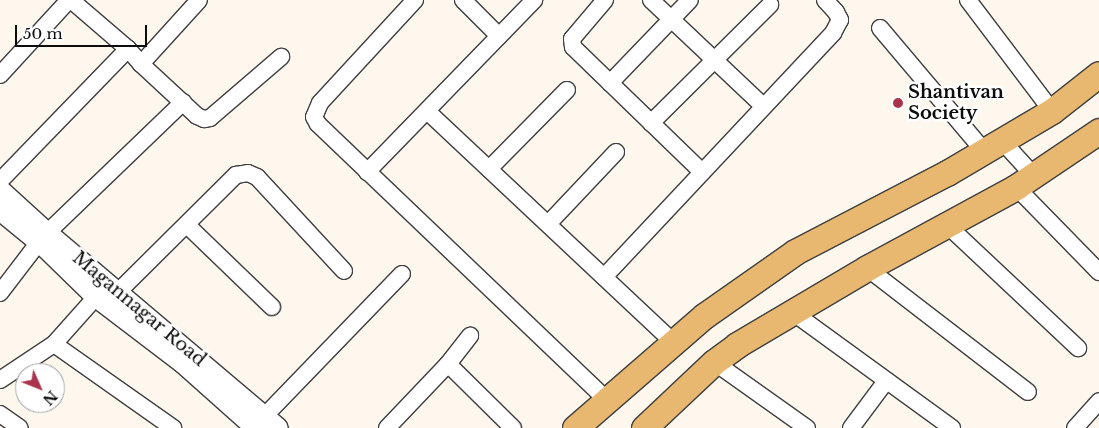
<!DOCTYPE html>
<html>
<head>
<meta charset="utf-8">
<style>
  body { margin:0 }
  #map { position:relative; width:1099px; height:428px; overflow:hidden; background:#fdf7ed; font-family:"Libre Baskerville",serif }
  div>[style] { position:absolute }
  .roads { filter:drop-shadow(1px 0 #3f3f3f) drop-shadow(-1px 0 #3f3f3f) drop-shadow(0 1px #3f3f3f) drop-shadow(0 -1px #3f3f3f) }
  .minor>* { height:16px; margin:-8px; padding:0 8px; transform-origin:8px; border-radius:8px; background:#fff }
  .tertiary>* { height:20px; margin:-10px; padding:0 10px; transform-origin:10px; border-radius:10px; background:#fff }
  .primary>* { height:25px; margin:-12.5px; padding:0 12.5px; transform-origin:12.5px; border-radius:12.5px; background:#e8b871 }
  .dots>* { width:14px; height:14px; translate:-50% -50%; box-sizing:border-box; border:2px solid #fff; border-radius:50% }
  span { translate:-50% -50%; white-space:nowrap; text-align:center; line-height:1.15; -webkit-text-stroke:5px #fff; paint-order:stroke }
  .poi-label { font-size:18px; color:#0c0c0c; font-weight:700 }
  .left { translate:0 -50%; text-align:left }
  .street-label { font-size:18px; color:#0c0c0c }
  .north { position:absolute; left:15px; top:363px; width:50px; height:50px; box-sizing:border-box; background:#fff; border:1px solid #9e9e9e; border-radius:50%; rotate:134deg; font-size:14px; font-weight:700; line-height:20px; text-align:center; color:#0c0c0c }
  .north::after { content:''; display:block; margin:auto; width:18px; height:22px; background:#ab344d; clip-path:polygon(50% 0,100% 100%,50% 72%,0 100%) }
  .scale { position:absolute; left:15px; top:25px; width:132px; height:22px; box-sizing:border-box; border:2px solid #0c0c0c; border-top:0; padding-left:6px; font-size:15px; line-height:18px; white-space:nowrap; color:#0c0c0c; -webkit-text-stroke:4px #fff; paint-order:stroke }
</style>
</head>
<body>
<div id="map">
  <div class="roads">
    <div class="minor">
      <i style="left:71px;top:0;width:75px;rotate:40.7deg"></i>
      <i style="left:128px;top:49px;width:20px;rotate:49deg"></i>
      <i style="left:141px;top:64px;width:76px;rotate:42.9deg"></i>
      <i style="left:197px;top:116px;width:8px;rotate:23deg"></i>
      <i style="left:204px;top:119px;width:6px;rotate:-9deg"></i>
      <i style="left:210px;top:118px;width:94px;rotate:-40.7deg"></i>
      <i style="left:415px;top:0;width:140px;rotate:132.7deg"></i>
      <i style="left:320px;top:103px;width:15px;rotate:113deg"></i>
      <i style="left:314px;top:117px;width:8px;rotate:60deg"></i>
      <i style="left:318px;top:124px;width:400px;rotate:43.7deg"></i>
      <i style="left:463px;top:0;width:51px;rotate:45deg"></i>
      <i style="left:605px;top:0;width:51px;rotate:130.2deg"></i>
      <i style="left:572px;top:39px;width:8px;rotate:83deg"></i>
      <i style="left:573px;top:47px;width:180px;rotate:44.1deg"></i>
      <i style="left:651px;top:0;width:154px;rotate:43.4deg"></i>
      <i style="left:968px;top:0;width:139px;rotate:52.9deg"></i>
      <i style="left:880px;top:28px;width:161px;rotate:49.8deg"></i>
      <i style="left:141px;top:64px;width:86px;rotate:-47.8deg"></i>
      <i style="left:0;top:75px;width:102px;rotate:-47.4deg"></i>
      <i style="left:610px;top:83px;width:115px;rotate:-46.1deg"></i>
      <i style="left:427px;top:111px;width:337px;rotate:43.2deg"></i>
      <i style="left:651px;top:123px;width:168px;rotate:-44.8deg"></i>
      <i style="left:1002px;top:141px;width:47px;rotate:47.6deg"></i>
      <i style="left:489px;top:169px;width:111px;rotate:-45.4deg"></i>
      <i style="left:367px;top:172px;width:240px;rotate:-45.8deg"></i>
      <i style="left:0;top:181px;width:184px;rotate:-45.9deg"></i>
      <i style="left:1016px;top:187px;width:119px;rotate:45.7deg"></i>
      <i style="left:548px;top:224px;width:99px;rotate:-46.6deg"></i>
      <i style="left:187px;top:225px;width:118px;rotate:44deg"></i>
      <i style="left:947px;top:225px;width:180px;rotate:43.2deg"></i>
      <i style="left:47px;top:233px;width:189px;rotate:-43.9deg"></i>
      <i style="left:867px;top:268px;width:203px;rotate:37.6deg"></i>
      <i style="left:604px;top:277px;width:335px;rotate:-46.8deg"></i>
      <i style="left:833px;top:33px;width:15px;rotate:-62deg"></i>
      <i style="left:840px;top:20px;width:9px;rotate:-117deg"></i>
      <i style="left:836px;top:12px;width:16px;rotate:-133deg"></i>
      <i style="left:119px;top:291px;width:165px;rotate:-44.8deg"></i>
      <i style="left:236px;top:175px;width:12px;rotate:-9deg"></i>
      <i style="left:248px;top:173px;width:10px;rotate:24deg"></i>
      <i style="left:257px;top:177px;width:128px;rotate:47.2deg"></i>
      <i style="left:0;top:293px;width:64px;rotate:-52.6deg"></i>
      <i style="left:791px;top:311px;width:199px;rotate:36deg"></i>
      <i style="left:54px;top:344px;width:146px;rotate:35.2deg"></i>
      <i style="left:714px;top:362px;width:114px;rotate:35.4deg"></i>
      <i style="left:448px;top:364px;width:91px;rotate:44.6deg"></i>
      <i style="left:0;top:380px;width:65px;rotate:-33.7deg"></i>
      <i style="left:54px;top:344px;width:74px;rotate:-48.3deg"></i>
      <i style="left:0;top:414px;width:24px;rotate:35deg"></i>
      <i style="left:256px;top:425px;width:210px;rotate:-46deg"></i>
      <i style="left:387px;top:428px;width:88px;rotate:-46.4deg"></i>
      <i style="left:448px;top:364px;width:36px;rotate:-52deg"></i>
      <i style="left:851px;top:428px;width:59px;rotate:-53.3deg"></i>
      <i style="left:1075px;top:428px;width:36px;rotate:-48deg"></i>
    </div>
    <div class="tertiary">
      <i style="left:0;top:190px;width:64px;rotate:42.5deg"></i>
      <i style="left:47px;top:233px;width:302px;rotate:40.2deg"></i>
      <i style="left:0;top:210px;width:58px;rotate:39.4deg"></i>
      <i style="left:45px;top:247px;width:70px;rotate:44.4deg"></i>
      <i style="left:95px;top:296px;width:111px;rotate:37.3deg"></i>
      <i style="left:183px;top:363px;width:98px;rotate:41.7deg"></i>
    </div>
    <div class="primary">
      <i style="left:575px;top:428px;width:171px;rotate:-41deg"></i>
      <i style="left:704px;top:316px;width:111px;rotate:-35.1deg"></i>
      <i style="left:795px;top:252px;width:171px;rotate:-27.5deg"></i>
      <i style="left:947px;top:173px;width:122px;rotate:-30.6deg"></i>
      <i style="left:1052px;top:111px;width:60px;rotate:-38.2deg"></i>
      <i style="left:644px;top:428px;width:96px;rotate:-43.3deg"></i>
      <i style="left:714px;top:362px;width:29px;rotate:-36deg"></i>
      <i style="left:737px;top:345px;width:151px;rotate:-30.6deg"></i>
      <i style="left:867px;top:268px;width:170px;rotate:-28.5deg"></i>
      <i style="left:1016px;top:187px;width:100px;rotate:-34deg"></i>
    </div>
  </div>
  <div class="dots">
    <i style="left:898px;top:103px;background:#ab344d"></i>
  </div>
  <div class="poi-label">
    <span class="left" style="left:908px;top:103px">Shantivan<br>Society</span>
  </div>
  <div class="street-label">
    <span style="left:139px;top:309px;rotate:40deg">Magannagar Road</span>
  </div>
  <div class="north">N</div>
  <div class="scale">50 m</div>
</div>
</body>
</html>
